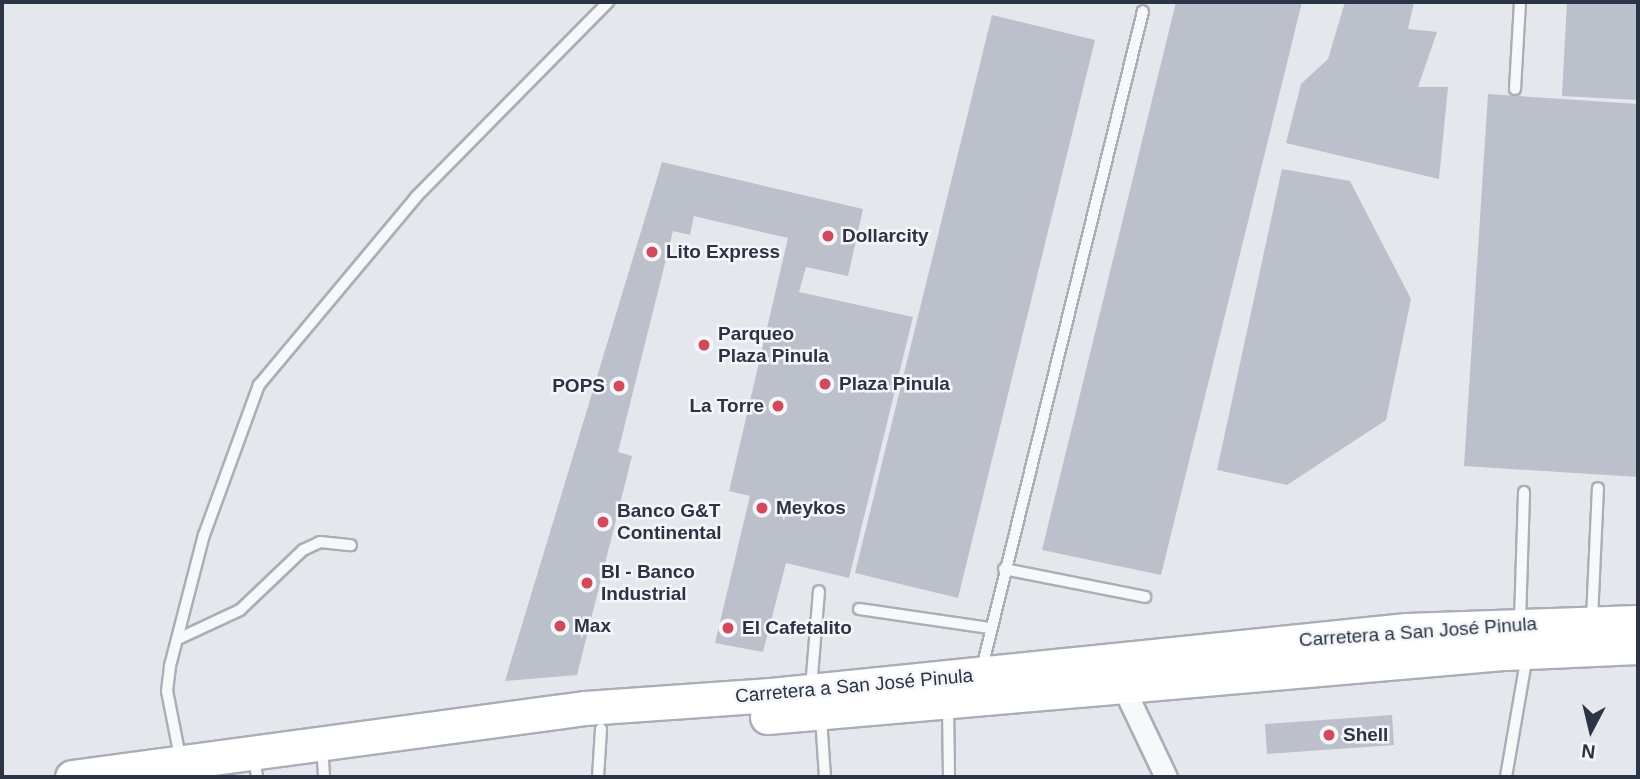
<!DOCTYPE html>
<html>
<head>
<meta charset="utf-8">
<style>
  body { margin:0 }
  #map { position:relative; width:1640px; height:779px; overflow:hidden; background:#e4e7ec; font-family:Arial,sans-serif }
  div>[style] { position:absolute }
  .building>* { inset:0; background:#bbc0ca }
  .roads { filter:drop-shadow(2px 0 #a9aeb7) drop-shadow(-2px 0 #a9aeb7) drop-shadow(0 2px #a9aeb7) drop-shadow(0 -2px #a9aeb7) }
  .service>* { height:10px; margin:-5px; padding:0 5px; transform-origin:5px; border-radius:5px; background:#f7f8fa }
  .minor>* { height:21px; margin:-10.5px; padding:0 10.5px; transform-origin:10.5px; border-radius:10.5px; background:#f7f8fa }
  .primary>* { height:33px; margin:-16.5px; padding:0 16.5px; transform-origin:16.5px; border-radius:16.5px; background:#fff }
  .dots>* { width:19px; height:19px; translate:-50% -50%; box-sizing:border-box; border:4px solid #f4f6f9; border-radius:50% }
  span { translate:-50% -50%; white-space:nowrap; text-align:center; line-height:1.15; -webkit-text-stroke:5px #f4f6f9; paint-order:stroke }
  .poi-label { font-size:19px; color:#2b3445; font-weight:700 }
  .left { translate:0 -50%; text-align:left }
  .right { translate:-100% -50%; text-align:right }
  .street-label { font-size:19px; color:#2b3445 }
  .frame { position:absolute; inset:0; border:4px solid #2b3445; pointer-events:none }
  .north { position:absolute; left:1556px; top:695px; width:70px; height:70px; -webkit-text-stroke:5px #f4f6f9; paint-order:stroke; rotate:187deg; font-size:19px; font-weight:700; line-height:28px; text-align:center; color:#2b3445 }
  .north::after { content:''; display:block; margin:auto; width:24px; height:32px; background:#2b3445; clip-path:polygon(50% 0,100% 100%,50% 72%,0 100%) }
</style>
</head>
<body>
<div id="map">
  <div class="building">
    <i style="clip-path:polygon(1176px 2px,1302px 2px,1161px 575px,1042px 550px)"></i>
    <i style="clip-path:polygon(1345px 2px,1414px 2px,1408px 29px,1437px 32px,1418px 87px,1448px 87px,1439px 179px,1286px 143px,1301px 84px,1328px 59px)"></i>
    <i style="clip-path:polygon(1567px 2px,1638px 2px,1638px 100px,1562px 96px)"></i>
    <i style="clip-path:polygon(992px 15px,1095px 40px,958px 598px,855px 573px)"></i>
    <i style="clip-path:polygon(1488px 94px,1638px 104px,1638px 477px,1464px 466px)"></i>
    <i style="clip-path:polygon(662px 162px,863px 209px,848px 276px,806px 267px,799px 292px,913px 317px,849px 578px,786px 563px,763px 652px,715px 643px,750px 496px,729px 491px,788px 238px,694px 216px,690px 235px,673px 231px,618px 452px,632px 456px,577px 675px,505px 681px)"></i>
    <i style="clip-path:polygon(1282px 169px,1350px 181px,1411px 299px,1386px 420px,1287px 485px,1217px 470px)"></i>
    <i style="clip-path:polygon(1392px 715px,1394px 745px,1267px 754px,1265px 724px)"></i>
  </div>
  <div class="roads">
    <div class="service">
      <i style="left:1515px;top:89px;width:87px;rotate:-86.7deg"></i>
      <i style="left:1004px;top:569px;width:144px;rotate:11.2deg"></i>
      <i style="left:859px;top:609px;width:132px;rotate:8.3deg"></i>
      <i style="left:1592px;top:619px;width:131px;rotate:-87.4deg"></i>
      <i style="left:1520px;top:621px;width:129px;rotate:-88.2deg"></i>
      <i style="left:180px;top:638px;width:66px;rotate:-25deg"></i>
      <i style="left:240px;top:610px;width:87px;rotate:-43.6deg"></i>
      <i style="left:303px;top:550px;width:19px;rotate:-25deg"></i>
      <i style="left:320px;top:542px;width:31px;rotate:6deg"></i>
      <i style="left:982px;top:668px;width:676px;rotate:-76.23deg"></i>
      <i style="left:811px;top:688px;width:97px;rotate:-85.3deg"></i>
      <i style="left:948px;top:705px;width:72px;rotate:89.2deg"></i>
      <i style="left:821px;top:717px;width:60px;rotate:86.2deg"></i>
      <i style="left:180px;top:757px;width:67px;rotate:-101.1deg"></i>
      <i style="left:167px;top:691px;width:25px;rotate:-83deg"></i>
      <i style="left:170px;top:666px;width:135px;rotate:-75.5deg"></i>
      <i style="left:204px;top:535px;width:160px;rotate:-69.9deg"></i>
      <i style="left:259px;top:385px;width:245px;rotate:-50.1deg"></i>
      <i style="left:416px;top:197px;width:274px;rotate:-45.4deg"></i>
      <i style="left:323px;top:761px;width:16px;rotate:86deg"></i>
      <i style="left:256px;top:770px;width:7px;rotate:82deg"></i>
      <i style="left:598px;top:777px;width:48px;rotate:-86.4deg"></i>
      <i style="left:1506px;top:777px;width:124px;rotate:-80.2deg"></i>
    </div>
    <div class="minor">
      <i style="left:1124px;top:689px;width:98px;rotate:64.5deg"></i>
    </div>
    <div class="primary">
      <i style="left:767px;top:717px;width:741px;rotate:-4.96deg"></i>
      <i style="left:1505px;top:653px;width:133px;rotate:-2.6deg"></i>
      <i style="left:72px;top:777px;width:518px;rotate:-7.66deg"></i>
      <i style="left:585px;top:708px;width:186px;rotate:-4deg"></i>
      <i style="left:771px;top:695px;width:639px;rotate:-5.84deg"></i>
      <i style="left:1407px;top:630px;width:231px;rotate:-2deg"></i>
    </div>
  </div>
  <div class="dots">
    <i style="left:828px;top:236px;background:#d1495b"></i>
    <i style="left:652px;top:252px;background:#d1495b"></i>
    <i style="left:704px;top:345px;background:#d1495b"></i>
    <i style="left:825px;top:384px;background:#d1495b"></i>
    <i style="left:619px;top:386px;background:#d1495b"></i>
    <i style="left:778px;top:406px;background:#d1495b"></i>
    <i style="left:762px;top:508px;background:#d1495b"></i>
    <i style="left:603px;top:522px;background:#d1495b"></i>
    <i style="left:587px;top:583px;background:#d1495b"></i>
    <i style="left:560px;top:626px;background:#d1495b"></i>
    <i style="left:728px;top:628px;background:#d1495b"></i>
    <i style="left:1329px;top:735px;background:#d1495b"></i>
  </div>
  <div class="poi-label">
    <span class="left" style="left:842px;top:236px">Dollarcity</span>
    <span class="left" style="left:666px;top:252px">Lito Express</span>
    <span class="left" style="left:718px;top:345px">Parqueo<br>Plaza Pinula</span>
    <span class="left" style="left:839px;top:384px">Plaza Pinula</span>
    <span class="right" style="left:605px;top:386px">POPS</span>
    <span class="right" style="left:764px;top:406px">La Torre</span>
    <span class="left" style="left:776px;top:508px">Meykos</span>
    <span class="left" style="left:617px;top:522px">Banco G&amp;T<br>Continental</span>
    <span class="left" style="left:601px;top:583px">BI - Banco<br>Industrial</span>
    <span class="left" style="left:574px;top:626px">Max</span>
    <span class="left" style="left:742px;top:628px">El Cafetalito</span>
    <span class="left" style="left:1343px;top:735px">Shell</span>
  </div>
  <div class="street-label">
    <span style="left:1418px;top:632px;rotate:-4deg">Carretera a San José Pinula</span>
    <span style="left:854px;top:686px;rotate:-5deg">Carretera a San José Pinula</span>
  </div>
  <div class="frame"></div>
  <div class="north">N</div>
</div>
</body>
</html>
